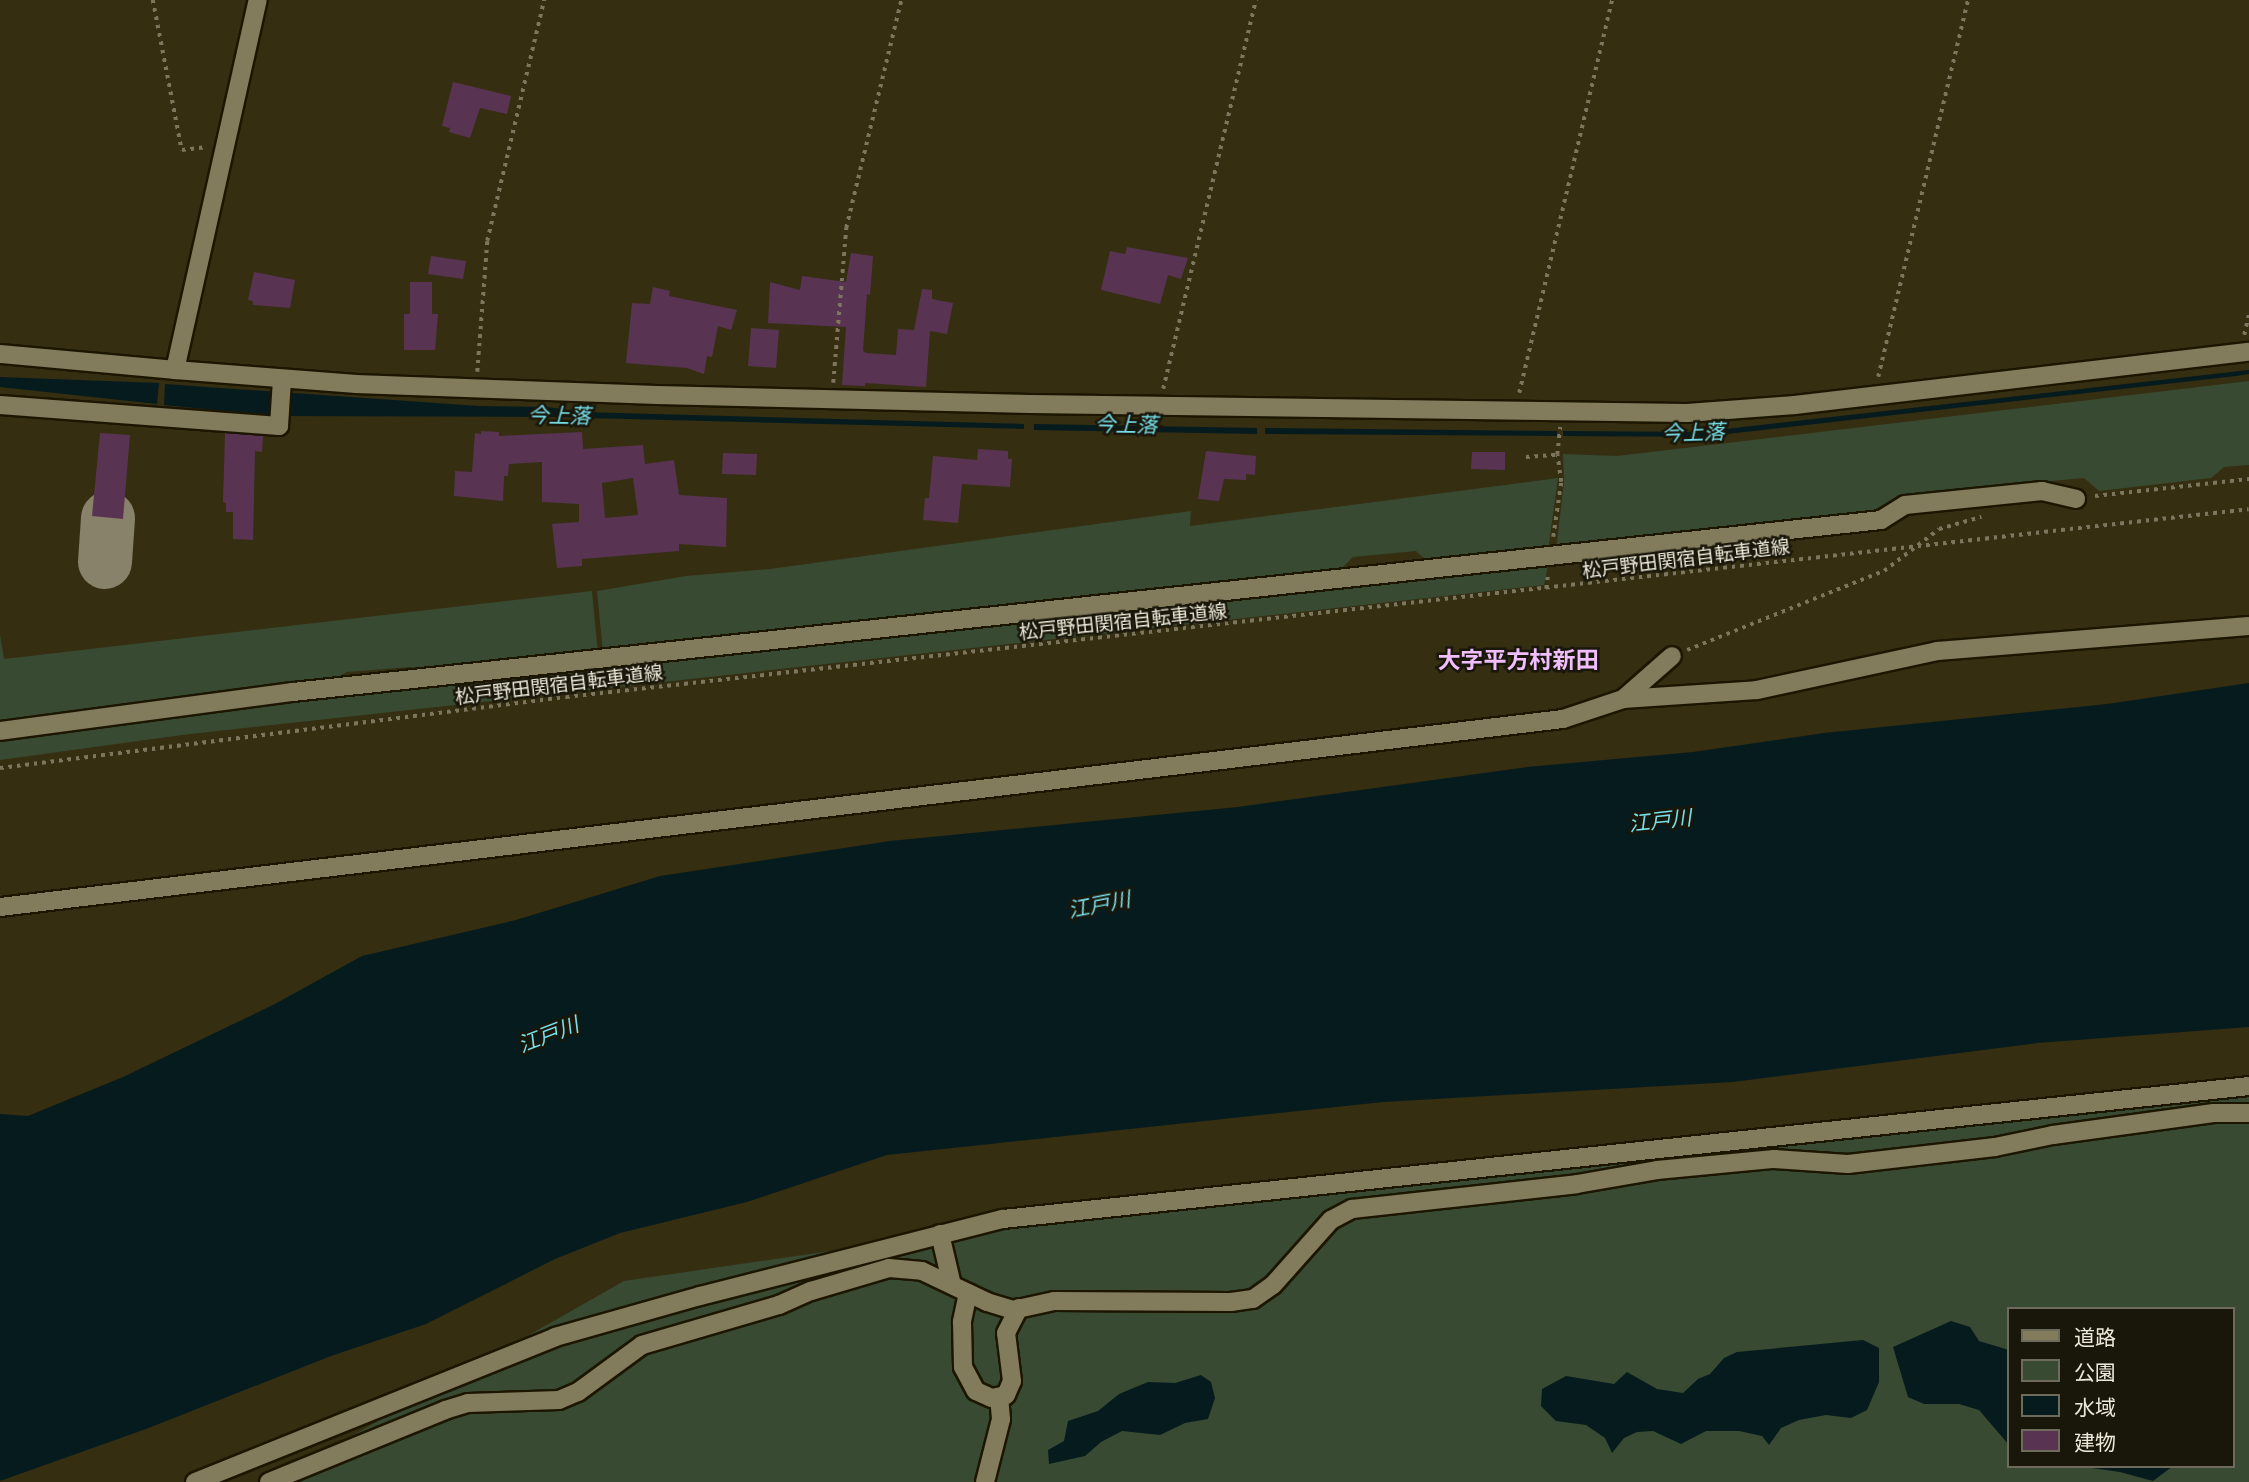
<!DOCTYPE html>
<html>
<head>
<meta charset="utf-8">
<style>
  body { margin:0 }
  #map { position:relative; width:2249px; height:1482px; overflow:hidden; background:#352e11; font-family:Quicksand,"Noto Sans JP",sans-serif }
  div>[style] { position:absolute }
  .green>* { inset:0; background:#384a32 }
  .water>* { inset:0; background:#061b1e }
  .taxiway>* { height:54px; margin:-27px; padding:0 27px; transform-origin:27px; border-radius:27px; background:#88826a }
  .building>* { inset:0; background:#583452 }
  .path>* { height:3.5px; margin-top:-1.75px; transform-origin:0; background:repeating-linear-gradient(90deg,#7c765e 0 3.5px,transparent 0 8.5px) }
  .roads { filter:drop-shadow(2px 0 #1c1600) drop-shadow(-2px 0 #1c1600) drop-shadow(0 2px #1c1600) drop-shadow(0 -2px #1c1600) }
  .minor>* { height:18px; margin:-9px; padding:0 9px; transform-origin:9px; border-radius:9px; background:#827b5c }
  span { translate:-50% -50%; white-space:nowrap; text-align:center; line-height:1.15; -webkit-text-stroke:5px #19160a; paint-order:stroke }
  .street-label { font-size:19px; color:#ede9d8 }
  .water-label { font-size:21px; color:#77dfeb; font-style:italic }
  .quarter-label { font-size:23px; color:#f0befd; font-weight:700 }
  .legend { position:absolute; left:2007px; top:1307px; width:228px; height:161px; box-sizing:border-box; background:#19160a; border:2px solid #6e6a5c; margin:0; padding:9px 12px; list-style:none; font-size:21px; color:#ede9d8 }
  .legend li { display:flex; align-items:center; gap:14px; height:35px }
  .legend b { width:35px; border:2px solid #6e6a5c }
</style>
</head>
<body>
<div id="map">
  <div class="green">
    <i style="clip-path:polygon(2249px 381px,2249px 465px,2224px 467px,2211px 478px,2099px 491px,2084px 478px,2018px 484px,1901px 501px,1880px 515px,1556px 550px,1564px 482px,1563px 454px,1617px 456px)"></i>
    <i style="clip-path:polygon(1558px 478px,1548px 551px,1429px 563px,1416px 551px,1353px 557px,1335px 575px,603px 653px,597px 591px,686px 576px,770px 569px,1191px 511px,1190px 526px)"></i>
    <i style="clip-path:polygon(1549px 560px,1544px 585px,182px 735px,0 760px,0 739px,151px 721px,308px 695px)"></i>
    <i style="clip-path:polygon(592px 591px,598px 654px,437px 671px,410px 667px,347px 672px,324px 684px,0 727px,0 635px,4px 659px)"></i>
    <i style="clip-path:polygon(evenodd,2249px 1078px,2249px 1482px,271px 1482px,624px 1281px,960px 1232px,1999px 1102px,2249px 1078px,2009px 1309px,2233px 1309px,2233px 1466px,2009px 1466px,2009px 1309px)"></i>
  </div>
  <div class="water">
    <i style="clip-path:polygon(2249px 370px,2249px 374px,2236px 376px,1701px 437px,1563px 436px,1563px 431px,1699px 432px)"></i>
    <i style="clip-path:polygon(0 377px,159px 383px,157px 404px,0 387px)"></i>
    <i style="clip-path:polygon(165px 384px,479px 406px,548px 407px,581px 412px,1024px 424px,1024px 429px,549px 417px,273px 416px,164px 405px)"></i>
    <i style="clip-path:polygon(1034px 424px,1257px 428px,1257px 434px,1034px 430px)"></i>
    <i style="clip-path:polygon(1265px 428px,1557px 431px,1557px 436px,1265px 434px)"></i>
    <i style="clip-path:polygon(2249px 683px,2249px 1027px,2037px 1043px,1733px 1082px,1383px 1102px,887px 1155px,747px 1202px,620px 1233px,555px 1259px,426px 1324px,331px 1356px,146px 1429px,0 1481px,0 1114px,28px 1116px,123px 1077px,273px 1005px,362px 956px,516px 920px,660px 876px,890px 841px,1238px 807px,1527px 767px,1693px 752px,1824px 733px,2107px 704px)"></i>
    <i style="clip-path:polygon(1951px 1321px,1970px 1327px,1979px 1341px,2009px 1350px,2009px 1445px,1979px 1410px,1959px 1404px,1924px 1404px,1908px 1397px,1893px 1347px)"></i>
    <i style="clip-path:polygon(1863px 1340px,1879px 1348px,1879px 1382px,1867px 1410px,1851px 1418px,1826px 1415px,1799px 1420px,1781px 1428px,1769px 1445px,1762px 1436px,1739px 1431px,1706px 1431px,1681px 1444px,1653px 1431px,1637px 1432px,1624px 1438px,1612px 1453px,1605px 1438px,1586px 1425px,1556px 1421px,1541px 1406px,1542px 1389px,1566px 1376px,1614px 1384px,1627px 1372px,1657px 1389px,1683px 1393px,1698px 1379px,1710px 1374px,1724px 1358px,1737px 1352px)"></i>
    <i style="clip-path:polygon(1201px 1375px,1211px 1382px,1215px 1398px,1208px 1419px,1185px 1423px,1160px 1435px,1122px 1431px,1101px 1442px,1085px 1456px,1049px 1464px,1048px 1450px,1064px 1441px,1068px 1421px,1098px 1411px,1119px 1394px,1148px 1382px,1175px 1383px)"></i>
    <i style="clip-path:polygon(2078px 1466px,2173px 1466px,2153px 1481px,2120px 1472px)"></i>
  </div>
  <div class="taxiway">
    <i style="left:105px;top:562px;width:44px;rotate:-86.1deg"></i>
  </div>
  <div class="building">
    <i style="clip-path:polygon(453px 82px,511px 96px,507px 114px,480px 108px,470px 138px,449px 132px,450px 128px,442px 126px)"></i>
    <i style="clip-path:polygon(1127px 247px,1188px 258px,1181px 279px,1168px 275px,1160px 304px,1101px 290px,1110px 251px,1125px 254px)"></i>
    <i style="clip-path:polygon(851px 253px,873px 256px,870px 295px,867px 294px,863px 351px,866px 353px,896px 355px,898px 329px,914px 330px,922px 289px,932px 290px,932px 299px,953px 303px,947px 334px,930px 331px,926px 387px,865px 383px,865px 386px,842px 385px,846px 327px,768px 323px,770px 282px,800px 290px,802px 276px,846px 282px)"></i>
    <i style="clip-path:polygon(431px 256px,466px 261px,463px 279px,428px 274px)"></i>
    <i style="clip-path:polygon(254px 272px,295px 280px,290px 308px,253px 305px,253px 301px,248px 300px)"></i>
    <i style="clip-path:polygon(410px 282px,432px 282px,432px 314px,438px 314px,435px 350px,404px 350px,404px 314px,410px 314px)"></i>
    <i style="clip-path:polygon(653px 287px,670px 291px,669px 296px,737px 310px,731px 330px,718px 326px,712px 357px,707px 356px,704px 374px,687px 368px,626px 363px,632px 303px,650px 304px)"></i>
    <i style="clip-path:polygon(751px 328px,779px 330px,776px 368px,748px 366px)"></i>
    <i style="clip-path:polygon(evenodd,481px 431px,499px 432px,499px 436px,582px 432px,583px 449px,643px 445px,645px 464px,674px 460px,679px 495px,727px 498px,726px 547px,679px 544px,679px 551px,582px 559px,582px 566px,557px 568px,552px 524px,579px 522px,579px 504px,542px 502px,542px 462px,509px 464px,508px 476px,504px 476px,503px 501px,454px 496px,455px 471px,472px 472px,475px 433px,481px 434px,481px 431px,633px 478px,638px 515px,605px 518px,602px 483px,633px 478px)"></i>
    <i style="clip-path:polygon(100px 433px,130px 435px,123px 519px,92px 516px)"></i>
    <i style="clip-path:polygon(225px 433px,263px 436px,262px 452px,255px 451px,253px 540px,233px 539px,233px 512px,226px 512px,226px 503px,223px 502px)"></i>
    <i style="clip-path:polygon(978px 449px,1008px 451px,1008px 459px,1012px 459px,1010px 487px,962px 484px,958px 523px,923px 520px,925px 498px,929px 498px,933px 456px,977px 460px)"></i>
    <i style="clip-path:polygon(1206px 451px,1256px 456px,1255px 475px,1246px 474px,1246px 480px,1224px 479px,1219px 501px,1198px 499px)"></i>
    <i style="clip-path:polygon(1472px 452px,1505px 452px,1505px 470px,1471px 469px)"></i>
    <i style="clip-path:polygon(723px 453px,757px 454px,756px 475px,722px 474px)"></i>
  </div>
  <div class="path">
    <i style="left:153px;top:0;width:153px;rotate:79.1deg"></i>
    <i style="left:182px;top:150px;width:23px;rotate:-7deg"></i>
    <i style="left:2244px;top:335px;width:23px;rotate:-77deg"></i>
    <i style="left:477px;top:372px;width:131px;rotate:-85.6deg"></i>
    <i style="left:487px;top:241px;width:248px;rotate:-76.7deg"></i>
    <i style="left:1878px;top:377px;width:388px;rotate:-76.6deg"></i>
    <i style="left:833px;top:383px;width:156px;rotate:-85.2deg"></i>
    <i style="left:846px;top:228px;width:235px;rotate:-76.4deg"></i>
    <i style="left:1163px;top:389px;width:400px;rotate:-76.6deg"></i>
    <i style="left:1519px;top:393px;width:404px;rotate:-76.7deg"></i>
    <i style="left:1526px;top:457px;width:31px;rotate:-4deg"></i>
    <i style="left:2095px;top:496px;width:155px;rotate:-6.3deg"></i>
    <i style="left:1553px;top:537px;width:56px;rotate:-81.7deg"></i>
    <i style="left:1561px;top:482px;width:27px;rotate:-98deg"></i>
    <i style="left:1557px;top:455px;width:28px;rotate:-84deg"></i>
    <i style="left:1546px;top:589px;width:16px;rotate:-83deg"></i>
    <i style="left:1687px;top:650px;width:212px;rotate:-21.9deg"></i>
    <i style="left:1884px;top:571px;width:69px;rotate:-37.4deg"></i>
    <i style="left:1939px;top:529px;width:44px;rotate:-15.9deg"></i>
    <i style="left:0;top:768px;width:570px;rotate:-7.15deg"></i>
    <i style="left:566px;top:697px;width:1693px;rotate:-6.37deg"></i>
  </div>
  <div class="roads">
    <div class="minor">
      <i style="left:0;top:354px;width:176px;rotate:5.2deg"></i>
      <i style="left:175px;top:370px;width:379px;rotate:-77.4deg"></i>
      <i style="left:175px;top:370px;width:182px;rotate:4.4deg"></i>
      <i style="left:356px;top:384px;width:301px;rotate:2.1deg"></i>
      <i style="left:657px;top:395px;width:373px;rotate:1.4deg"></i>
      <i style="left:1030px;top:404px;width:657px;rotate:0.78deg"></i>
      <i style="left:1687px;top:413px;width:108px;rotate:-4.2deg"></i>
      <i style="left:1795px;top:405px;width:457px;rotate:-6.7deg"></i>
      <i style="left:0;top:405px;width:280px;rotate:4.3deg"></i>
      <i style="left:279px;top:426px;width:47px;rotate:-86.3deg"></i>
      <i style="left:1623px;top:699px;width:65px;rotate:-41.3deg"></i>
      <i style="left:0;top:731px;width:296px;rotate:-7.6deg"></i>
      <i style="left:293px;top:692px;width:1597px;rotate:-6.18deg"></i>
      <i style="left:1881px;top:520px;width:28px;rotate:-32deg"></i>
      <i style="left:1905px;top:505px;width:138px;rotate:-5.8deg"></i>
      <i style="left:2042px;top:491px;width:35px;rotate:13deg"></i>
      <i style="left:0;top:907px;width:1574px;rotate:-6.86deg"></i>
      <i style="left:1563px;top:719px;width:63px;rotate:-18.4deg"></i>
      <i style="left:1623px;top:699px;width:134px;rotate:-3.8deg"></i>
      <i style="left:1757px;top:690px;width:184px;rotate:-12.2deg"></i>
      <i style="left:1937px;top:651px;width:313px;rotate:-4.6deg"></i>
      <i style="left:940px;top:1234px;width:52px;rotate:76.8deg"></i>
      <i style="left:968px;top:1293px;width:30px;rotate:102deg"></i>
      <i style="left:962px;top:1322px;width:45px;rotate:88.7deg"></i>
      <i style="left:963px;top:1367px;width:27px;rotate:62deg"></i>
      <i style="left:976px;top:1391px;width:17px;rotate:24deg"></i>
      <i style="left:992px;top:1398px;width:14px;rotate:-12deg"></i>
      <i style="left:1006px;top:1395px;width:15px;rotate:-67deg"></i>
      <i style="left:1012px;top:1381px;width:48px;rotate:-97.1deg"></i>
      <i style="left:1006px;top:1333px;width:28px;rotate:-63deg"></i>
      <i style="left:195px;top:1482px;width:388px;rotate:-21.9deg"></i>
      <i style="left:555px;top:1337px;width:151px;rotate:-15.8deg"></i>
      <i style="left:700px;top:1296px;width:313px;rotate:-14.3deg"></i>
      <i style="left:1003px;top:1219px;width:1253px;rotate:-6.09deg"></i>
      <i style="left:269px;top:1482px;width:190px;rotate:-22.2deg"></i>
      <i style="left:445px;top:1410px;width:24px;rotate:-17deg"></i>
      <i style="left:468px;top:1403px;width:91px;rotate:-1.9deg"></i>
      <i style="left:559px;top:1400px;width:21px;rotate:-23deg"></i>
      <i style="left:578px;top:1392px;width:79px;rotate:-36.3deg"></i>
      <i style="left:642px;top:1345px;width:143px;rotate:-16.3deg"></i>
      <i style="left:779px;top:1305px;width:35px;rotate:-24deg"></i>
      <i style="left:811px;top:1291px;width:81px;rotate:-16.4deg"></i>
      <i style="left:889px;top:1268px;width:33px;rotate:5deg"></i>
      <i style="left:922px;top:1271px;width:72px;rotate:25.5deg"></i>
      <i style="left:987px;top:1302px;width:27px;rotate:17deg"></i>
      <i style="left:1013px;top:1310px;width:42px;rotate:-12.4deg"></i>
      <i style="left:1054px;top:1301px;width:177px;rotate:0.3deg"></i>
      <i style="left:1231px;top:1302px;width:22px;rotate:-8deg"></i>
      <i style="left:1253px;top:1299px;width:24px;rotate:-35deg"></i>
      <i style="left:1273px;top:1285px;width:87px;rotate:-48.3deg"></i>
      <i style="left:1331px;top:1220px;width:24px;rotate:-28deg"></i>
      <i style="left:1352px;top:1209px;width:226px;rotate:-6.3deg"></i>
      <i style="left:1577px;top:1184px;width:81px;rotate:-9.9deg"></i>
      <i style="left:1657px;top:1170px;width:118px;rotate:-5.4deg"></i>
      <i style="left:1774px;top:1159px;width:74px;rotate:3.9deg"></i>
      <i style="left:1848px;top:1164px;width:148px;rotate:-6.6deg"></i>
      <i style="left:1995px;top:1147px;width:59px;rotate:-11.7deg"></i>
      <i style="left:2053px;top:1135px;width:162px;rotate:-7.8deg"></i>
      <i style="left:2214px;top:1113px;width:35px"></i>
      <i style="left:985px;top:1482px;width:65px;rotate:-75.7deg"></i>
      <i style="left:1001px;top:1419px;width:22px;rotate:-95deg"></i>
    </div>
  </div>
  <div class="street-label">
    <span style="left:1686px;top:559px;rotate:-7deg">松戸野田関宿自転車道線</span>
    <span style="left:1123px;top:622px;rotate:-6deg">松戸野田関宿自転車道線</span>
    <span style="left:559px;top:685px;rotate:-7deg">松戸野田関宿自転車道線</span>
  </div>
  <div class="water-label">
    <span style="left:559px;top:415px;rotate:1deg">今上落</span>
    <span style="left:1126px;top:424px;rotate:1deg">今上落</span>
    <span style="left:1693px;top:432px;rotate:-2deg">今上落</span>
    <span style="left:1660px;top:820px;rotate:-6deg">江戸川</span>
    <span style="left:1099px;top:904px;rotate:-11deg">江戸川</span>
    <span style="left:548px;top:1034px;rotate:-21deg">江戸川</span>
  </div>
  <div class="quarter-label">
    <span style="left:1518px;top:660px">大字平方村新田</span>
  </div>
  <ul class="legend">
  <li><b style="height:9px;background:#827b5c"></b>道路</li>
  <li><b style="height:19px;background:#384a32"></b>公園</li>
  <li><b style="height:19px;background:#061b1e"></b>水域</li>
  <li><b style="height:19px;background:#583452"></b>建物</li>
  </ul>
</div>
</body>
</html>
